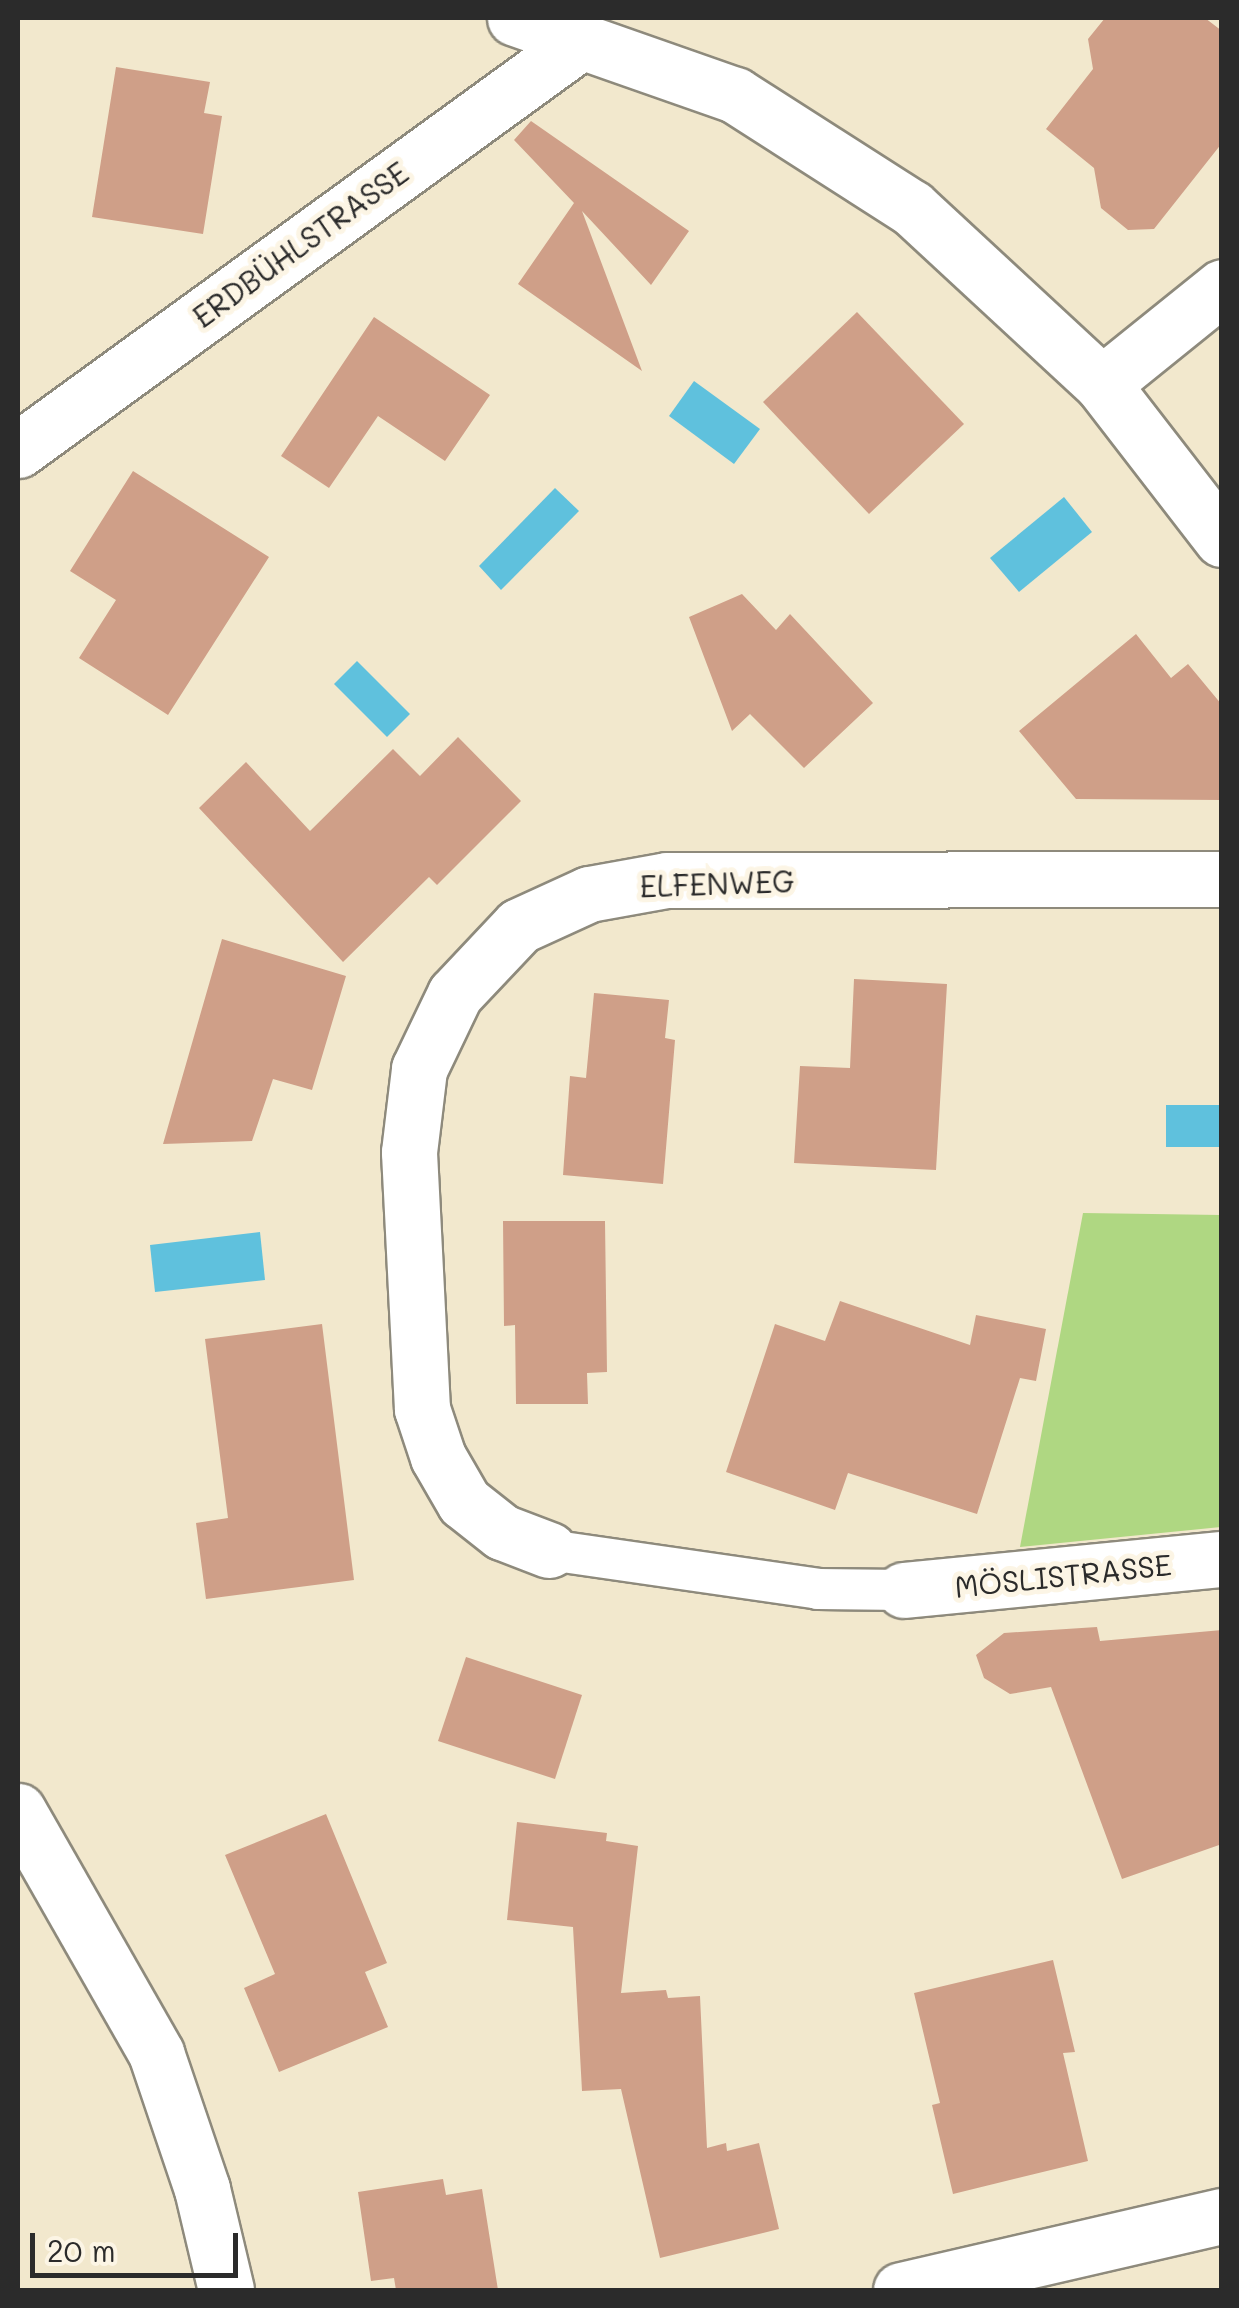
<!DOCTYPE html>
<html>
<head>
<meta charset="utf-8">
<style>
  body { margin:0 }
  #map { position:relative; width:1239px; height:2308px; overflow:hidden; background:#f2e8cd; font-family:Mali,sans-serif }
  div>[style] { position:absolute }
  .green>* { inset:0; background:#afd782 }
  .water>* { inset:0; background:#5fc1dd }
  .building>* { inset:0; background:#cf9f88 }
  .roads { filter:drop-shadow(2px 0 #8e8a7c) drop-shadow(-2px 0 #8e8a7c) drop-shadow(0 2px #8e8a7c) drop-shadow(0 -2px #8e8a7c) }
  .lane>* { height:40px; margin:-20px; padding:0 20px; transform-origin:20px; border-radius:20px; background:#fff }
  .street>* { height:55px; margin:-27.5px; padding:0 27.5px; transform-origin:27.5px; border-radius:27.5px; background:#fff }
  span { translate:-50% -50%; white-space:nowrap; text-align:center; line-height:1.15; -webkit-text-stroke:10px #fcf5e5; paint-order:stroke }
  .street-label { font-size:30px; color:#2b2b2b }
  .frame { position:absolute; inset:0; border:20px solid #2b2b2b; pointer-events:none }
  .scale { position:absolute; left:30px; top:2233px; width:208px; height:45px; box-sizing:border-box; border:5px solid #2b2b2b; border-top:0; padding-left:12px; font-size:30px; line-height:35px; white-space:nowrap; color:#2b2b2b; -webkit-text-stroke:8px #fcf5e5; paint-order:stroke }
</style>
</head>
<body>
<div id="map">
  <div class="green">
    <i style="clip-path:polygon(1083px 1213px,1221px 1215px,1221px 1527px,1020px 1547px)"></i>
  </div>
  <div class="water">
    <i style="clip-path:polygon(694px 381px,760px 429px,734px 464px,669px 416px)"></i>
    <i style="clip-path:polygon(555px 488px,579px 511px,501px 590px,479px 566px)"></i>
    <i style="clip-path:polygon(1064px 497px,1092px 532px,1019px 592px,990px 558px)"></i>
    <i style="clip-path:polygon(357px 661px,410px 714px,387px 737px,334px 684px)"></i>
    <i style="clip-path:polygon(1166px 1105px,1221px 1105px,1221px 1147px,1166px 1147px)"></i>
    <i style="clip-path:polygon(260px 1232px,265px 1280px,155px 1292px,150px 1245px)"></i>
  </div>
  <div class="building">
    <i style="clip-path:polygon(1105px 18px,1205px 18px,1222px 31px,1222px 143px,1154px 229px,1128px 230px,1101px 208px,1094px 168px,1046px 129px,1093px 69px,1088px 39px)"></i>
    <i style="clip-path:polygon(116px 67px,210px 82px,204px 113px,222px 116px,203px 234px,92px 217px)"></i>
    <i style="clip-path:polygon(531px 121px,689px 231px,651px 285px,582px 211px,642px 371px,518px 284px,574px 203px,514px 140px)"></i>
    <i style="clip-path:polygon(857px 312px,964px 424px,869px 514px,763px 402px)"></i>
    <i style="clip-path:polygon(374px 317px,490px 395px,445px 461px,378px 416px,329px 488px,281px 456px)"></i>
    <i style="clip-path:polygon(133px 471px,269px 557px,168px 715px,79px 658px,116px 600px,70px 571px)"></i>
    <i style="clip-path:polygon(742px 594px,776px 630px,790px 614px,873px 703px,804px 768px,750px 714px,732px 731px,689px 617px)"></i>
    <i style="clip-path:polygon(1136px 634px,1171px 678px,1188px 664px,1222px 705px,1222px 800px,1076px 799px,1019px 731px)"></i>
    <i style="clip-path:polygon(458px 737px,521px 801px,437px 885px,429px 877px,343px 962px,199px 808px,246px 762px,310px 831px,393px 749px,420px 776px)"></i>
    <i style="clip-path:polygon(222px 939px,346px 976px,312px 1090px,273px 1079px,252px 1141px,163px 1144px)"></i>
    <i style="clip-path:polygon(854px 979px,947px 984px,936px 1170px,794px 1163px,800px 1066px,850px 1068px)"></i>
    <i style="clip-path:polygon(594px 993px,669px 1000px,665px 1038px,675px 1040px,663px 1184px,563px 1175px,570px 1076px,586px 1078px)"></i>
    <i style="clip-path:polygon(503px 1221px,605px 1221px,607px 1372px,587px 1373px,588px 1404px,516px 1404px,515px 1325px,504px 1326px)"></i>
    <i style="clip-path:polygon(840px 1301px,970px 1345px,976px 1315px,1046px 1329px,1036px 1381px,1020px 1378px,977px 1514px,848px 1473px,835px 1510px,726px 1472px,775px 1324px,825px 1341px)"></i>
    <i style="clip-path:polygon(322px 1324px,354px 1580px,206px 1599px,196px 1523px,228px 1518px,205px 1339px)"></i>
    <i style="clip-path:polygon(1097px 1627px,1100px 1641px,1222px 1630px,1222px 1844px,1122px 1879px,1051px 1687px,1010px 1694px,984px 1678px,976px 1655px,1004px 1633px)"></i>
    <i style="clip-path:polygon(466px 1657px,582px 1695px,555px 1779px,438px 1741px)"></i>
    <i style="clip-path:polygon(326px 1814px,387px 1963px,365px 1972px,388px 2027px,279px 2072px,244px 1988px,275px 1974px,225px 1855px)"></i>
    <i style="clip-path:polygon(517px 1822px,607px 1833px,606px 1841px,638px 1846px,621px 1993px,666px 1990px,668px 1998px,700px 1996px,707px 2148px,726px 2143px,727px 2151px,759px 2143px,779px 2229px,660px 2258px,621px 2089px,582px 2091px,573px 1927px,507px 1920px)"></i>
    <i style="clip-path:polygon(1053px 1960px,1075px 2052px,1063px 2053px,1088px 2161px,953px 2194px,932px 2105px,940px 2103px,914px 1993px)"></i>
    <i style="clip-path:polygon(443px 2179px,446px 2195px,482px 2189px,498px 2290px,396px 2290px,394px 2278px,371px 2281px,358px 2192px)"></i>
  </div>
  <div class="roads">
    <div class="lane">
      <i style="left:549px;top:1550px;width:272px;rotate:8.2deg"></i>
      <i style="left:818px;top:1589px;width:86px;rotate:0.7deg"></i>
    </div>
    <div class="street">
      <i style="left:515px;top:18px;width:233px;rotate:19.3deg"></i>
      <i style="left:735px;top:95px;width:210px;rotate:32.6deg"></i>
      <i style="left:912px;top:208px;width:259px;rotate:42.8deg"></i>
      <i style="left:1102px;top:384px;width:196px;rotate:52.3deg"></i>
      <i style="left:1102px;top:384px;width:154px;rotate:-38.9deg"></i>
      <i style="left:18px;top:450px;width:698px;rotate:-35.97deg"></i>
      <i style="left:549px;top:1550px;width:50px;rotate:-159deg"></i>
      <i style="left:502px;top:1532px;width:48px;rotate:-141.7deg"></i>
      <i style="left:464px;top:1502px;width:52px;rotate:-120deg"></i>
      <i style="left:438px;top:1457px;width:51px;rotate:-108.4deg"></i>
      <i style="left:422px;top:1409px;width:257px;rotate:-92.9deg"></i>
      <i style="left:409px;top:1152px;width:84px;rotate:-83.1deg"></i>
      <i style="left:419px;top:1069px;width:83px;rotate:-64.4deg"></i>
      <i style="left:455px;top:994px;width:93px;rotate:-46.7deg"></i>
      <i style="left:519px;top:926px;width:77px;rotate:-24.6deg"></i>
      <i style="left:589px;top:894px;width:79px;rotate:-10.2deg"></i>
      <i style="left:667px;top:880px;width:555px;rotate:-0.1deg"></i>
      <i style="left:904px;top:1590px;width:320px;rotate:-5.6deg"></i>
      <i style="left:18px;top:1811px;width:279px;rotate:60.3deg"></i>
      <i style="left:156px;top:2053px;width:144px;rotate:71.3deg"></i>
      <i style="left:202px;top:2189px;width:104px;rotate:76.6deg"></i>
      <i style="left:901px;top:2290px;width:329px;rotate:-13deg"></i>
    </div>
  </div>
  <div class="street-label">
    <span style="left:300px;top:244px;rotate:-36deg">ERDBÜHLSTRASSE</span>
    <span style="left:717px;top:883px;rotate:-2deg">ELFENWEG</span>
    <span style="left:1063px;top:1575px;rotate:-6deg">MÖSLISTRASSE</span>
  </div>
  <div class="frame"></div>
  <div class="scale">20 m</div>
</div>
</body>
</html>
